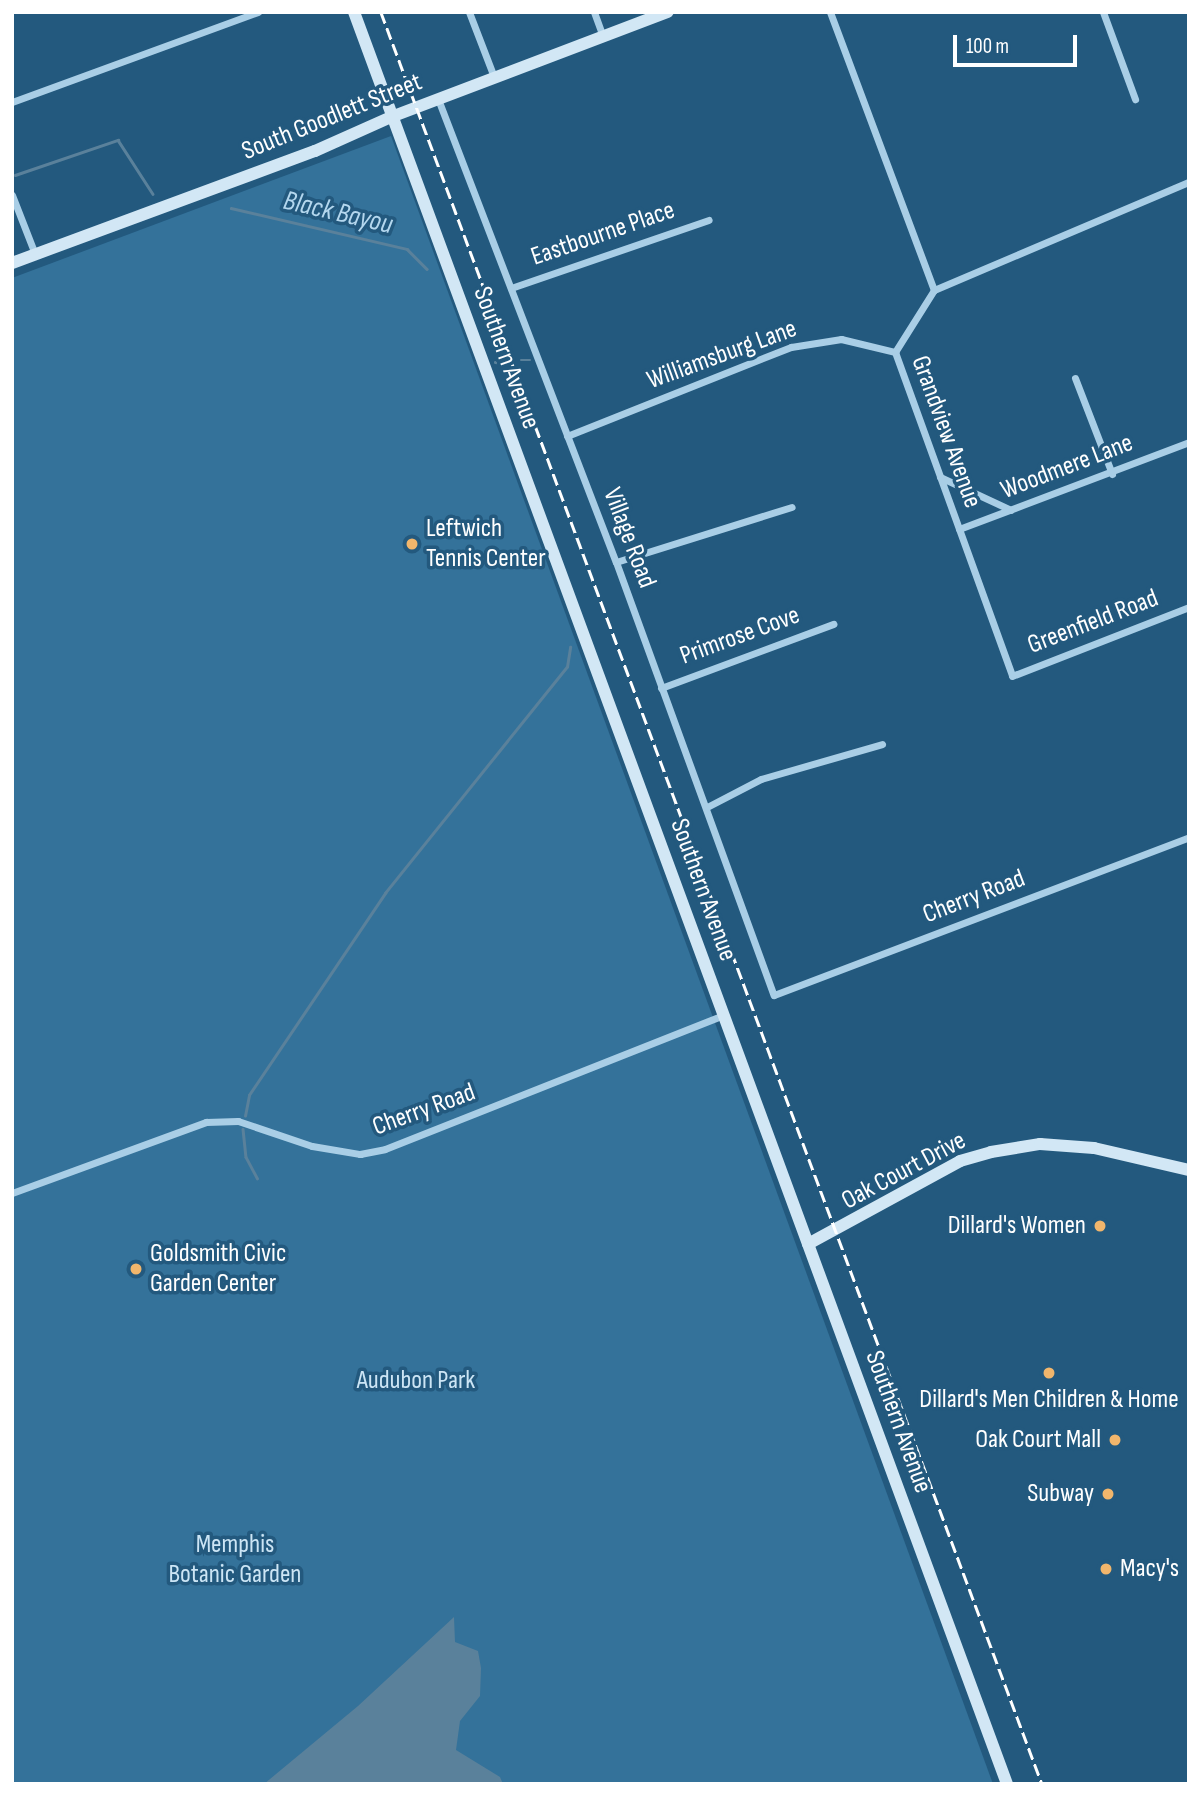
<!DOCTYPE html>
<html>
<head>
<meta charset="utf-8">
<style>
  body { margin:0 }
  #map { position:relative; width:1201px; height:1796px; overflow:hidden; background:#23597e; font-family:"Sofia Sans Condensed",sans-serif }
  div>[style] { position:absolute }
  .green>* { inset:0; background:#34729a }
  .water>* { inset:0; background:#5a819b }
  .stream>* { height:2.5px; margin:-1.25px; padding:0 1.25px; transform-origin:1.25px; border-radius:1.25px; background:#5a819b }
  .street>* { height:7px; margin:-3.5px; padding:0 3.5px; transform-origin:3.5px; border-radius:3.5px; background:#a9cee6 }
  .secondary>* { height:12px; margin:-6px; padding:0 6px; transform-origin:6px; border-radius:6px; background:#d2e7f5 }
  .rail>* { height:2.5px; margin-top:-1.25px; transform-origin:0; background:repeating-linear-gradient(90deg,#fff 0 12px,transparent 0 17px) }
  .dots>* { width:19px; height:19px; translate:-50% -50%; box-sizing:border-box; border:4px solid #23597e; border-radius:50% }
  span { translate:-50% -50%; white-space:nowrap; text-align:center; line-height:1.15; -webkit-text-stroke:7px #23597e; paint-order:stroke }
  .street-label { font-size:26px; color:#fff }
  .poi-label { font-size:26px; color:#fff }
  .left { translate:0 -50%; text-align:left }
  .right { translate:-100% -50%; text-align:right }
  .park-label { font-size:26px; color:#cce5f5 }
  .water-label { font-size:28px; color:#b4d7ee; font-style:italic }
  .frame { position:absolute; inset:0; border:14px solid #fff; pointer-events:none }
  .scale { position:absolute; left:953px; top:35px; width:124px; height:32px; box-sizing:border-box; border:4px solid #fff; border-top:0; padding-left:9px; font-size:21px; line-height:24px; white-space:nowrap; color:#fff; -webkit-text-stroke:5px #23597e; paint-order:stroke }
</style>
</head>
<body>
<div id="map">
  <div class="green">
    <i style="clip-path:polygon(391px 136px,993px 1784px,12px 1784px,12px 278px)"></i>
  </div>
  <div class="water">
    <i style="clip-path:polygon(454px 1617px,455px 1642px,478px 1651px,481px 1668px,480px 1696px,460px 1721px,456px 1750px,500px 1777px,503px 1784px,264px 1784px,358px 1706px)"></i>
  </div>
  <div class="stream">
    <i style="left:15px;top:175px;width:109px;rotate:-18.8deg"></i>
    <i style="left:118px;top:140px;width:64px;rotate:57.1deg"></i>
    <i style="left:231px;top:208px;width:181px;rotate:13.1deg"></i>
    <i style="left:407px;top:249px;width:28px;rotate:45deg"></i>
    <i style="left:521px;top:360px;width:9px"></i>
    <i style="left:495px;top:362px;width:9px;rotate:6deg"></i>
    <i style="left:245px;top:1116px;width:21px;rotate:-79deg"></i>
    <i style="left:249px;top:1095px;width:244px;rotate:-56deg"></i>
    <i style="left:385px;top:893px;width:290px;rotate:-51.2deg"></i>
    <i style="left:567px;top:667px;width:20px;rotate:-81deg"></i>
    <i style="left:243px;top:1129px;width:28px;rotate:84deg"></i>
    <i style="left:246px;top:1157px;width:24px;rotate:62deg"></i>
  </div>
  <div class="street">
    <i style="left:469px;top:12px;width:70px;rotate:69deg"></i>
    <i style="left:594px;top:12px;width:27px;rotate:70deg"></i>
    <i style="left:830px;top:12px;width:297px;rotate:69.5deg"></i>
    <i style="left:934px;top:290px;width:73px;rotate:122.2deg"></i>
    <i style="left:895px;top:352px;width:344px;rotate:70.1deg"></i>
    <i style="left:1012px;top:676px;width:190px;rotate:-21.3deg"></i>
    <i style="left:1103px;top:12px;width:93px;rotate:69.8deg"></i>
    <i style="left:438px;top:99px;width:496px;rotate:69deg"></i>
    <i style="left:616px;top:562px;width:461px;rotate:70deg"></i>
    <i style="left:774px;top:995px;width:444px;rotate:-20.8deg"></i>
    <i style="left:12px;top:102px;width:262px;rotate:-20.1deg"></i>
    <i style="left:12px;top:195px;width:63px;rotate:68.7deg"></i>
    <i style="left:511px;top:288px;width:209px;rotate:-19deg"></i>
    <i style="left:934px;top:290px;width:277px;rotate:-23deg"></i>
    <i style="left:1075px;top:378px;width:103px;rotate:68.9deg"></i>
    <i style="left:567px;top:436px;width:241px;rotate:-21.7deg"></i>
    <i style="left:791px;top:347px;width:51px;rotate:-9.1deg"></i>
    <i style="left:841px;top:339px;width:56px;rotate:13.5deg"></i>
    <i style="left:940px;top:477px;width:78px;rotate:24.9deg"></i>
    <i style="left:959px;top:529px;width:246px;rotate:-20.7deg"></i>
    <i style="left:616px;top:562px;width:184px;rotate:-17.4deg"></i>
    <i style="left:661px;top:688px;width:184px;rotate:-20.4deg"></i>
    <i style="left:707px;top:807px;width:61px;rotate:-27.4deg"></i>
    <i style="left:761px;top:779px;width:126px;rotate:-16.1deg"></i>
    <i style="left:12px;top:1193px;width:207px;rotate:-20.1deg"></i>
    <i style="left:206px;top:1122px;width:32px;rotate:-2deg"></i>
    <i style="left:238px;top:1121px;width:78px;rotate:18.7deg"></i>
    <i style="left:312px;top:1146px;width:49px;rotate:9.5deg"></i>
    <i style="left:360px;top:1154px;width:25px;rotate:-11deg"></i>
    <i style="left:385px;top:1149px;width:365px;rotate:-21.6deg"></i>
  </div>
  <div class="secondary">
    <i style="left:354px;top:12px;width:1888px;rotate:69.77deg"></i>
    <i style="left:12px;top:263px;width:323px;rotate:-20.3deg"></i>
    <i style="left:315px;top:151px;width:83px;rotate:-24.1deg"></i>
    <i style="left:391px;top:117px;width:296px;rotate:-20.8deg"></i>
    <i style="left:808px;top:1244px;width:173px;rotate:-28.6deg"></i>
    <i style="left:960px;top:1161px;width:32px;rotate:-16deg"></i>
    <i style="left:991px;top:1152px;width:50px;rotate:-9.3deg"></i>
    <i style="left:1040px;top:1144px;width:54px;rotate:4.2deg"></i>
    <i style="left:1094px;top:1148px;width:98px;rotate:13deg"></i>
  </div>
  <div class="rail">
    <i style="left:381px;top:12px;width:1891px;rotate:69.54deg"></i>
  </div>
  <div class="dots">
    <i style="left:412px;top:544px;background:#f1b66c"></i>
    <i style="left:1100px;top:1226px;background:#f1b66c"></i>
    <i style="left:136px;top:1269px;background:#f1b66c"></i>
    <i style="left:1049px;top:1373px;background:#f1b66c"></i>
    <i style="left:1115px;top:1440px;background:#f1b66c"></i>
    <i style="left:1108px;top:1494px;background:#f1b66c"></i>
    <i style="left:1106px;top:1569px;background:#f1b66c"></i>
  </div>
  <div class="street-label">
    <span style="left:332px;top:117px;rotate:-22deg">South Goodlett Street</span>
    <span style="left:603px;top:234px;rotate:-19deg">Eastbourne Place</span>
    <span style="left:722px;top:355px;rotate:-20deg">Williamsburg Lane</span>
    <span style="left:506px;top:358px;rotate:70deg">Southern Avenue</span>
    <span style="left:946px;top:432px;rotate:70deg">Grandview Avenue</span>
    <span style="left:1067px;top:467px;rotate:-21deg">Woodmere Lane</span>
    <span style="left:629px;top:538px;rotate:69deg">Village Road</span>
    <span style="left:1093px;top:622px;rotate:-21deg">Greenfield Road</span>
    <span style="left:740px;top:636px;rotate:-20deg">Primrose Cove</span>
    <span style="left:703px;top:890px;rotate:70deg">Southern Avenue</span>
    <span style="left:974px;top:897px;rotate:-21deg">Cherry Road</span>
    <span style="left:424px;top:1110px;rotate:-20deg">Cherry Road</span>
    <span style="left:904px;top:1171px;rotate:-28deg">Oak Court Drive</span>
    <span style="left:898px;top:1422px;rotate:70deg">Southern Avenue</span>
  </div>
  <div class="poi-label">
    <span class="left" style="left:426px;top:544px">Leftwich<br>Tennis Center</span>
    <span class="right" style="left:1086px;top:1226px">Dillard's Women</span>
    <span class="left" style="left:150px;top:1269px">Goldsmith Civic<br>Garden Center</span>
    <span style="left:1049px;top:1400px">Dillard's Men Children &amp; Home</span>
    <span class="right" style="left:1101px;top:1440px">Oak Court Mall</span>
    <span class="right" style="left:1094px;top:1494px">Subway</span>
    <span class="left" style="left:1120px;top:1569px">Macy's</span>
  </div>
  <div class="park-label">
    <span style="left:416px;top:1381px">Audubon Park</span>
    <span style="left:235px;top:1560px">Memphis<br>Botanic Garden</span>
  </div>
  <div class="water-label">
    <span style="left:338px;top:213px;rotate:13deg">Black Bayou</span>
  </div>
  <div class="frame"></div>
  <div class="scale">100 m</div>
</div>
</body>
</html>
